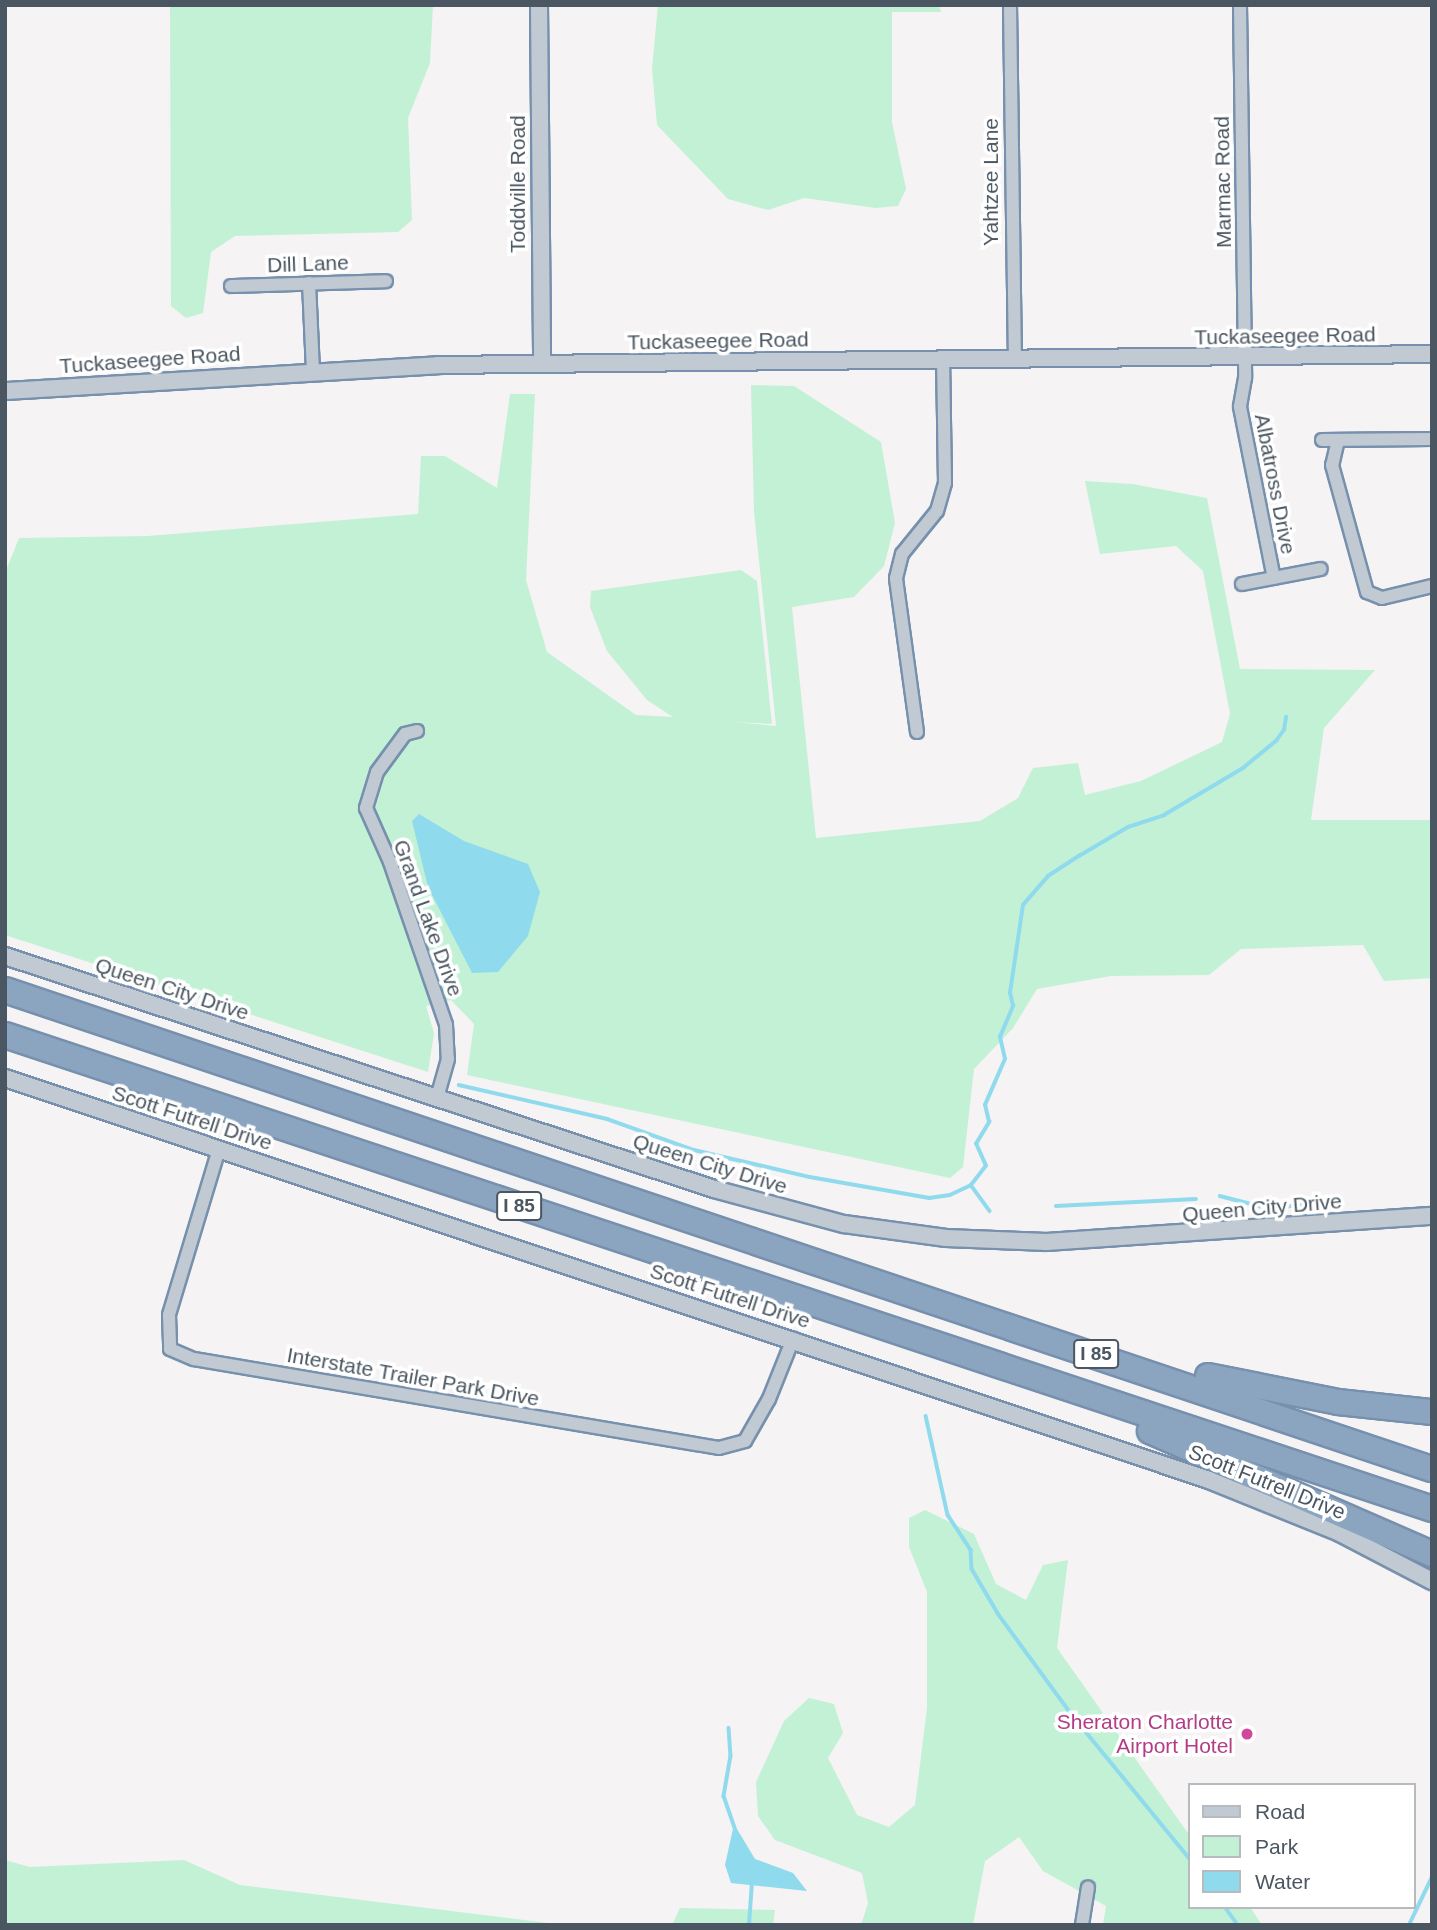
<!DOCTYPE html>
<html>
<head>
<meta charset="utf-8">
<style>
  body { margin:0 }
  #map { position:relative; width:1437px; height:1930px; overflow:hidden; background:#f5f3f3; font-family:Arial,sans-serif }
  div>[style] { position:absolute }
  .green>* { inset:0; background:#c3f1d5 }
  .water>* { inset:0; background:#90daee }
  .stream>* { height:3.5px; margin:-1.75px; padding:0 1.75px; transform-origin:1.75px; border-radius:1.75px; background:#90daee }
  .roads { filter:drop-shadow(2px 0 #7690ad) drop-shadow(-2px 0 #7690ad) drop-shadow(0 2px #7690ad) drop-shadow(0 -2px #7690ad) }
  .minor>* { height:12px; margin:-6px; padding:0 6px; transform-origin:6px; border-radius:6px; background:#c1cad2 }
  .tertiary>* { height:16px; margin:-8px; padding:0 8px; transform-origin:8px; border-radius:8px; background:#c1cad2 }
  .motorway>* { height:24px; margin:-12px; padding:0 12px; transform-origin:12px; border-radius:12px; background:#8ba5c1 }
  .dots>* { width:19px; height:19px; translate:-50% -50%; box-sizing:border-box; border:4px solid #fff; border-radius:50% }
  span { translate:-50% -50%; white-space:nowrap; text-align:center; line-height:1.15; -webkit-text-stroke:7px #fff; paint-order:stroke }
  .shield-label span { padding:2px 5px; background:#fff; border:2px solid; border-radius:5px; -webkit-text-stroke-width:0 }
  .shield-label { font-size:19px; color:#4a5661; font-weight:700 }
  .street-label { font-size:21px; color:#4a5661 }
  .hotel-label { font-size:21px; color:#b23c85 }
  .right { translate:-100% -50%; text-align:right }
  .frame { position:absolute; inset:0; border:7px solid #4a5661; pointer-events:none }
  .legend { position:absolute; left:1188px; top:1783px; width:228px; height:126px; box-sizing:border-box; background:#fff; border:2px solid #b7bbc0; margin:0; padding:9px 12px; list-style:none; font-size:21px; color:#4a5661 }
  .legend li { display:flex; align-items:center; gap:14px; height:35px }
  .legend b { width:35px; border:2px solid #b7bbc0 }
</style>
</head>
<body>
<div id="map">
  <div class="green">
    <i style="clip-path:polygon(170px 5px,433px 5px,430px 63px,408px 118px,412px 220px,398px 232px,235px 236px,211px 252px,203px 313px,186px 318px,171px 306px)"></i>
    <i style="clip-path:polygon(658px 5px,939px 5px,941px 12px,892px 12px,892px 122px,906px 189px,898px 206px,876px 208px,804px 198px,768px 210px,728px 199px,657px 125px,652px 69px)"></i>
    <i style="clip-path:polygon(751px 385px,794px 386px,881px 442px,895px 523px,884px 566px,854px 597px,792px 607px,816px 838px,980px 821px,1018px 798px,1033px 768px,1078px 763px,1085px 795px,1141px 781px,1222px 742px,1230px 714px,1203px 571px,1176px 546px,1100px 554px,1085px 481px,1133px 484px,1207px 498px,1240px 669px,1375px 670px,1324px 728px,1311px 820px,1432px 820px,1432px 978px,1384px 981px,1363px 945px,1241px 949px,1209px 975px,1111px 976px,1037px 989px,1013px 1028px,974px 1069px,963px 1167px,950px 1178px,467px 1075px,474px 1024px,451px 1000px,426px 1006px,434px 1033px,428px 1072px,5px 935px,5px 573px,19px 538px,148px 536px,418px 514px,421px 456px,445px 456px,497px 488px,510px 394px,535px 394px,526px 580px,547px 652px,636px 715px,673px 717px,647px 700px,607px 651px,590px 607px,591px 591px,741px 570px,757px 581px,772px 724px,735px 722px,776px 726px,754px 512px)"></i>
    <i style="clip-path:polygon(925px 1510px,974px 1534px,996px 1584px,1026px 1600px,1043px 1565px,1068px 1560px,1057px 1648px,1190px 1836px,1190px 1907px,1250px 1907px,1262px 1925px,1103px 1925px,1106px 1906px,1043px 1871px,1019px 1837px,985px 1861px,973px 1925px,861px 1925px,868px 1903px,862px 1873px,775px 1840px,758px 1816px,756px 1782px,784px 1721px,809px 1698px,834px 1704px,843px 1733px,828px 1758px,857px 1815px,889px 1827px,915px 1805px,927px 1708px,927px 1592px,909px 1547px,909px 1518px)"></i>
    <i style="clip-path:polygon(5px 1860px,30px 1867px,184px 1860px,240px 1885px,564px 1925px,5px 1925px)"></i>
    <i style="clip-path:polygon(680px 1908px,775px 1910px,773px 1925px,672px 1925px)"></i>
  </div>
  <div class="water">
    <i style="clip-path:polygon(419px 814px,464px 841px,528px 864px,540px 892px,528px 936px,498px 972px,472px 973px,428px 887px,412px 821px)"></i>
    <i style="clip-path:polygon(734px 1824px,755px 1859px,793px 1873px,807px 1891px,731px 1883px,725px 1865px)"></i>
  </div>
  <div class="stream">
    <i style="left:459px;top:1085px;width:152px;rotate:12.9deg"></i>
    <i style="left:607px;top:1119px;width:92px;rotate:19.6deg"></i>
    <i style="left:694px;top:1150px;width:119px;rotate:13.1deg"></i>
    <i style="left:810px;top:1177px;width:121px;rotate:10deg"></i>
    <i style="left:929px;top:1198px;width:21px;rotate:-8deg"></i>
    <i style="left:950px;top:1195px;width:23px;rotate:-25deg"></i>
    <i style="left:971px;top:1185px;width:24px;rotate:-52deg"></i>
    <i style="left:986px;top:1166px;width:24px;rotate:-114deg"></i>
    <i style="left:976px;top:1144px;width:26px;rotate:-59deg"></i>
    <i style="left:989px;top:1122px;width:17px;rotate:-103deg"></i>
    <i style="left:985px;top:1105px;width:50px;rotate:-66.5deg"></i>
    <i style="left:1005px;top:1059px;width:23px;rotate:-103deg"></i>
    <i style="left:1000px;top:1037px;width:34px;rotate:-67deg"></i>
    <i style="left:1013px;top:1006px;width:13px;rotate:-103deg"></i>
    <i style="left:1010px;top:993px;width:89px;rotate:-81.6deg"></i>
    <i style="left:1023px;top:905px;width:38px;rotate:-49deg"></i>
    <i style="left:1048px;top:876px;width:37px;rotate:-33deg"></i>
    <i style="left:1079px;top:856px;width:57px;rotate:-30.6deg"></i>
    <i style="left:1128px;top:827px;width:38px;rotate:-18deg"></i>
    <i style="left:1164px;top:815px;width:92px;rotate:-30.7deg"></i>
    <i style="left:1243px;top:768px;width:43px;rotate:-39.3deg"></i>
    <i style="left:1276px;top:741px;width:14px;rotate:-54deg"></i>
    <i style="left:1284px;top:730px;width:13px;rotate:-81deg"></i>
    <i style="left:971px;top:1185px;width:32px;rotate:54deg"></i>
    <i style="left:1220px;top:1196px;width:53px;rotate:14.3deg"></i>
    <i style="left:1271px;top:1209px;width:68px;rotate:-8.5deg"></i>
    <i style="left:1056px;top:1206px;width:140px;rotate:-2.9deg"></i>
    <i style="left:926px;top:1416px;width:101px;rotate:77.5deg"></i>
    <i style="left:948px;top:1515px;width:42px;rotate:56.7deg"></i>
    <i style="left:971px;top:1550px;width:19px;rotate:87deg"></i>
    <i style="left:972px;top:1569px;width:53px;rotate:59.6deg"></i>
    <i style="left:999px;top:1615px;width:125px;rotate:53.8deg"></i>
    <i style="left:1073px;top:1716px;width:185px;rotate:50.7deg"></i>
    <i style="left:729px;top:1728px;width:28px;rotate:86deg"></i>
    <i style="left:731px;top:1756px;width:41px;rotate:99.9deg"></i>
    <i style="left:724px;top:1796px;width:34px;rotate:71deg"></i>
    <i style="left:1225px;top:1907px;width:22px;rotate:54deg"></i>
    <i style="left:749px;top:1925px;width:43px;rotate:-86deg"></i>
    <i style="left:1409px;top:1925px;width:53px;rotate:-64.4deg"></i>
  </div>
  <div class="roads">
    <div class="minor">
      <i style="left:1010px;top:5px;width:354px;rotate:89.2deg"></i>
      <i style="left:1240px;top:5px;width:373px;rotate:89.2deg"></i>
      <i style="left:1245px;top:378px;width:29px;rotate:100deg"></i>
      <i style="left:1240px;top:407px;width:174px;rotate:78.8deg"></i>
      <i style="left:309px;top:283px;width:87px;rotate:87.4deg"></i>
      <i style="left:231px;top:286px;width:155px;rotate:-1.8deg"></i>
      <i style="left:1322px;top:440px;width:110px;rotate:-0.5deg"></i>
      <i style="left:1338px;top:440px;width:26px;rotate:103deg"></i>
      <i style="left:1332px;top:465px;width:132px;rotate:74.6deg"></i>
      <i style="left:1367px;top:592px;width:16px;rotate:22deg"></i>
      <i style="left:1382px;top:598px;width:51px;rotate:-13.5deg"></i>
      <i style="left:1242px;top:584px;width:80px;rotate:-10.8deg"></i>
      <i style="left:417px;top:731px;width:12px;rotate:166deg"></i>
      <i style="left:405px;top:734px;width:47px;rotate:126.4deg"></i>
      <i style="left:377px;top:772px;width:38px;rotate:107deg"></i>
      <i style="left:366px;top:808px;width:59px;rotate:66deg"></i>
      <i style="left:390px;top:862px;width:172px;rotate:71deg"></i>
      <i style="left:446px;top:1025px;width:34px;rotate:87deg"></i>
      <i style="left:448px;top:1059px;width:41px;rotate:105.8deg"></i>
      <i style="left:917px;top:732px;width:155px;rotate:-97.8deg"></i>
      <i style="left:896px;top:578px;width:25px;rotate:-76deg"></i>
      <i style="left:902px;top:554px;width:55px;rotate:-50.9deg"></i>
      <i style="left:937px;top:511px;width:29px;rotate:-74deg"></i>
      <i style="left:945px;top:483px;width:123px;rotate:-90.9deg"></i>
      <i style="left:219px;top:1149px;width:173px;rotate:106.8deg"></i>
      <i style="left:169px;top:1315px;width:34px;rotate:88deg"></i>
      <i style="left:170px;top:1349px;width:26px;rotate:23deg"></i>
      <i style="left:194px;top:1359px;width:532px;rotate:9.62deg"></i>
      <i style="left:719px;top:1448px;width:27px;rotate:-15deg"></i>
      <i style="left:745px;top:1441px;width:48px;rotate:-60.3deg"></i>
      <i style="left:769px;top:1399px;width:65px;rotate:-68.2deg"></i>
      <i style="left:1082px;top:1925px;width:38px;rotate:-81deg"></i>
    </div>
    <div class="tertiary">
      <i style="left:539px;top:5px;width:359px;rotate:89.5deg"></i>
      <i style="left:5px;top:391px;width:434px;rotate:-3.4deg"></i>
      <i style="left:438px;top:365px;width:994px;rotate:-0.63deg"></i>
      <i style="left:5px;top:956px;width:746px;rotate:18.19deg"></i>
      <i style="left:714px;top:1189px;width:135px;rotate:15.1deg"></i>
      <i style="left:844px;top:1224px;width:103px;rotate:7.8deg"></i>
      <i style="left:946px;top:1238px;width:101px;rotate:2.3deg"></i>
      <i style="left:1047px;top:1242px;width:386px;rotate:-3.9deg"></i>
      <i style="left:5px;top:1078px;width:1269px;rotate:18.46deg"></i>
      <i style="left:1209px;top:1480px;width:141px;rotate:22deg"></i>
      <i style="left:1340px;top:1533px;width:104px;rotate:27.6deg"></i>
    </div>
    <div class="motorway">
      <i style="left:5px;top:990px;width:1505px;rotate:18.56deg"></i>
      <i style="left:5px;top:1035px;width:1504px;rotate:18.37deg"></i>
      <i style="left:1208px;top:1376px;width:133px;rotate:11.3deg"></i>
      <i style="left:1338px;top:1402px;width:95px;rotate:6.1deg"></i>
      <i style="left:1150px;top:1431px;width:308px;rotate:23.6deg"></i>
    </div>
  </div>
  <div class="dots">
    <i style="left:1247px;top:1734px;background:#d1479c"></i>
  </div>
  <div class="shield-label">
    <span style="left:519px;top:1206px">I 85</span>
    <span style="left:1096px;top:1354px">I 85</span>
  </div>
  <div class="street-label">
    <span style="left:991px;top:182px;rotate:-90deg">Yahtzee Lane</span>
    <span style="left:1223px;top:182px;rotate:-91deg">Marmac Road</span>
    <span style="left:518px;top:184px;rotate:-90deg">Toddville Road</span>
    <span style="left:308px;top:264px;rotate:-2deg">Dill Lane</span>
    <span style="left:1285px;top:336px;rotate:-1deg">Tuckaseegee Road</span>
    <span style="left:718px;top:341px;rotate:-1deg">Tuckaseegee Road</span>
    <span style="left:150px;top:360px;rotate:-4deg">Tuckaseegee Road</span>
    <span style="left:1275px;top:484px;rotate:79deg">Albatross Drive</span>
    <span style="left:428px;top:918px;rotate:70deg">Grand Lake Drive</span>
    <span style="left:172px;top:989px;rotate:18deg">Queen City Drive</span>
    <span style="left:192px;top:1118px;rotate:18deg">Scott Futrell Drive</span>
    <span style="left:710px;top:1164px;rotate:17deg">Queen City Drive</span>
    <span style="left:1262px;top:1208px;rotate:-5deg">Queen City Drive</span>
    <span style="left:730px;top:1296px;rotate:18deg">Scott Futrell Drive</span>
    <span style="left:413px;top:1377px;rotate:10deg">Interstate Trailer Park Drive</span>
    <span style="left:1267px;top:1482px;rotate:22deg">Scott Futrell Drive</span>
  </div>
  <div class="hotel-label">
    <span class="right" style="left:1233px;top:1734px">Sheraton Charlotte<br>Airport Hotel</span>
  </div>
  <div class="frame"></div>
  <ul class="legend">
  <li><b style="height:9px;background:#c1cad2"></b>Road</li>
  <li><b style="height:19px;background:#c3f1d5"></b>Park</li>
  <li><b style="height:19px;background:#90daee"></b>Water</li>
  </ul>
</div>
</body>
</html>
